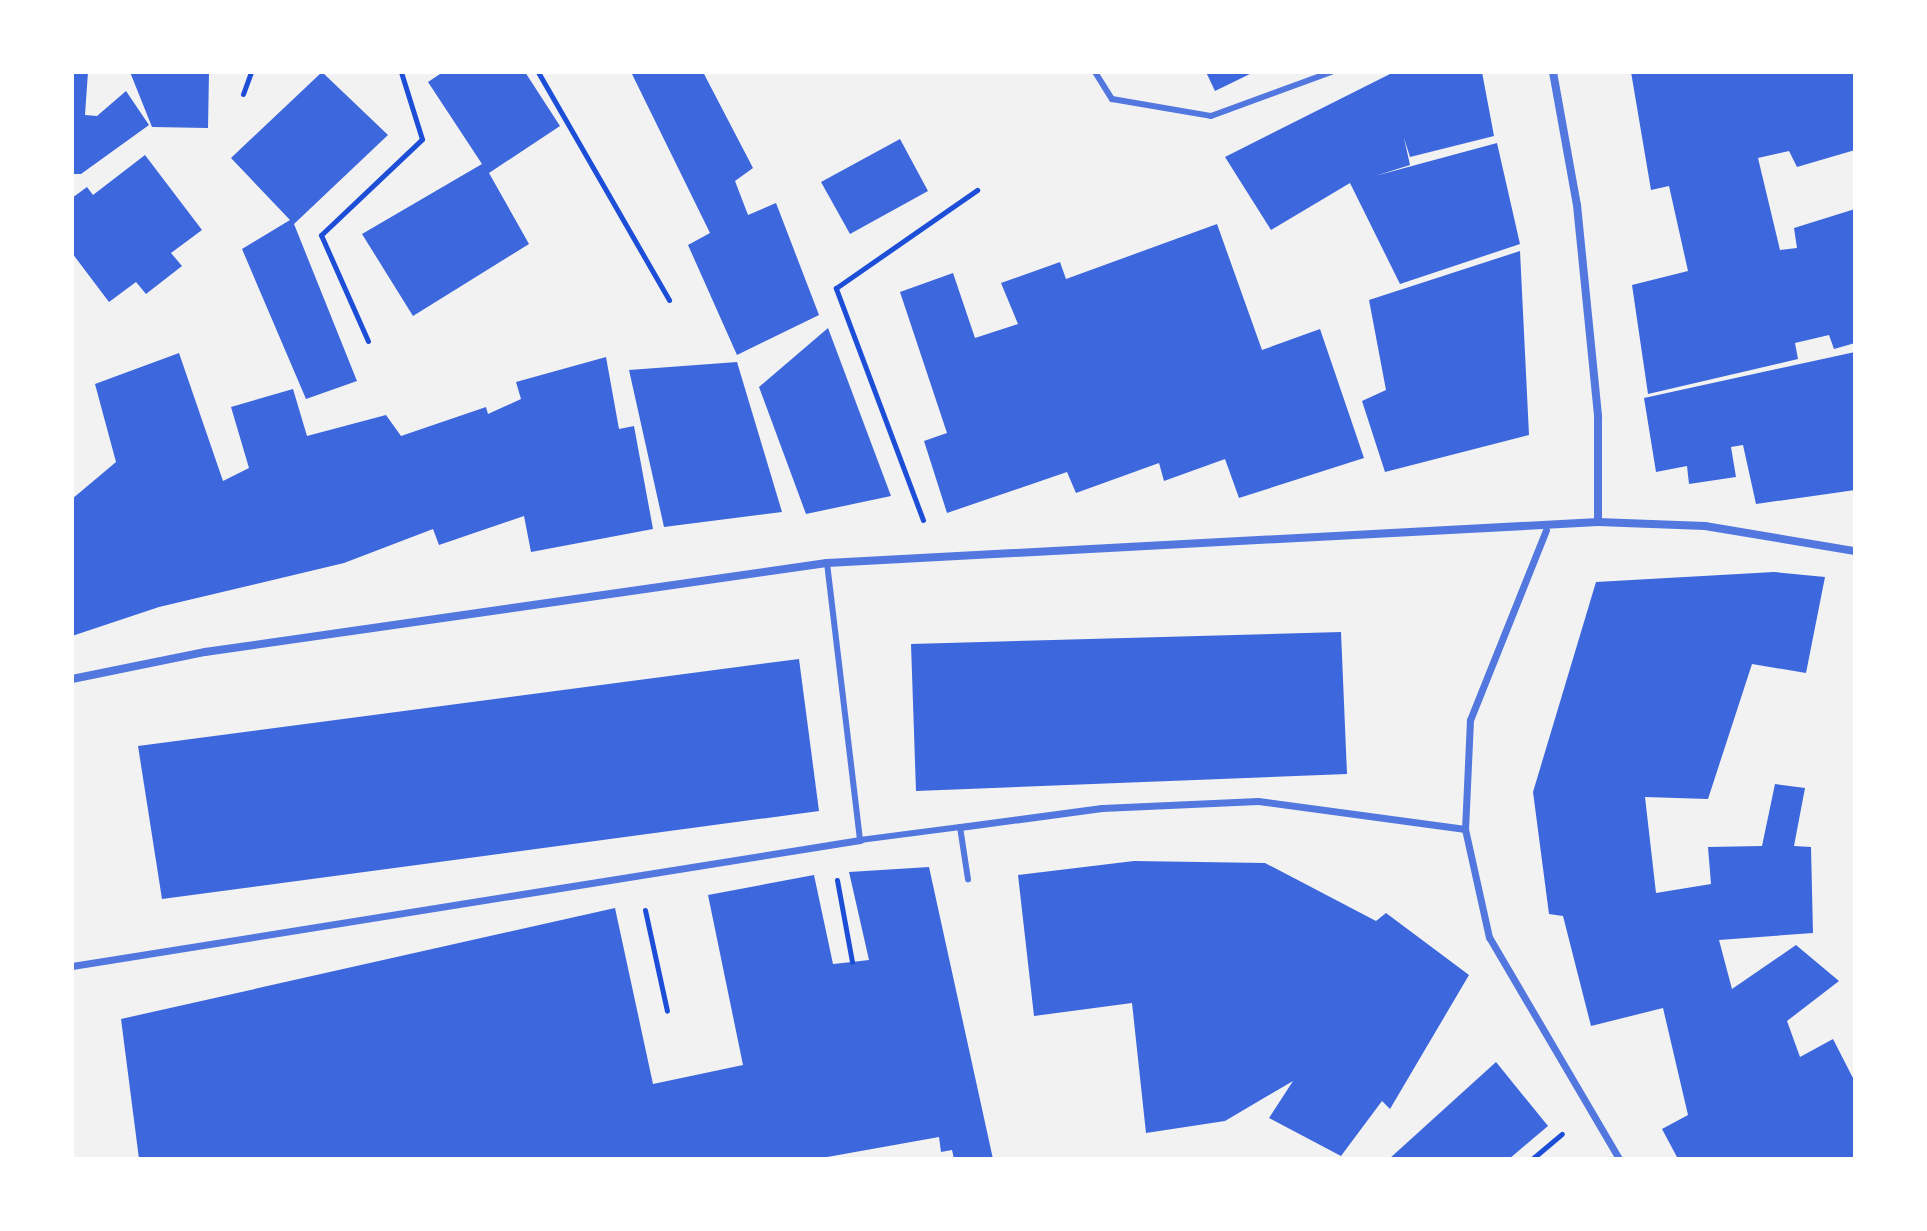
<!DOCTYPE html>
<html>
<head>
<meta charset="utf-8">
<style>
  body { margin:0 }
  #map { position:relative; width:1927px; height:1231px; overflow:hidden; background:#f2f2f2; font-family:Overpass,sans-serif }
  div>[style] { position:absolute }
  .building>* { inset:0; background:#3d67dc }
  .path>* { height:5px; margin:-2.5px; padding:0 2.5px; transform-origin:2.5px; border-radius:2.5px; background:#1d4ed8 }
  .service>* { height:6px; margin:-3px; padding:0 3px; transform-origin:3px; border-radius:3px; background:#5277de }
  .pedestrian>* { height:7px; margin:-3.5px; padding:0 3.5px; transform-origin:3.5px; border-radius:3.5px; background:#5277de }
  .minor>* { height:8px; margin:-4px; padding:0 4px; transform-origin:4px; border-radius:4px; background:#5277de }
  span { translate:-50% -50%; white-space:nowrap; text-align:center; line-height:1.15; -webkit-text-stroke:8px #fff; paint-order:stroke }
  .frame { position:absolute; inset:0; border:74px solid #fff; pointer-events:none }
</style>
</head>
<body>
<div id="map">
  <div class="building">
    <i style="clip-path:polygon(72px 72px,88px 72px,85px 115px,97px 116px,126px 91px,149px 125px,81px 174px,72px 174px)"></i>
    <i style="clip-path:polygon(130px 72px,209px 72px,208px 128px,152px 127px)"></i>
    <i style="clip-path:polygon(322px 72px,388px 135px,294px 224px,357px 381px,306px 399px,242px 249px,290px 220px,231px 158px)"></i>
    <i style="clip-path:polygon(443px 72px,525px 72px,560px 126px,489px 173px,529px 244px,413px 316px,362px 234px,482px 164px,428px 82px)"></i>
    <i style="clip-path:polygon(631px 72px,703px 72px,753px 168px,735px 181px,748px 215px,776px 203px,819px 315px,737px 355px,688px 245px,710px 233px)"></i>
    <i style="clip-path:polygon(1206px 72px,1254px 72px,1215px 91px)"></i>
    <i style="clip-path:polygon(1394px 72px,1482px 72px,1494px 136px,1410px 157px,1404px 138px,1410px 165px,1375px 176px,1497px 143px,1520px 244px,1400px 284px,1350px 183px,1271px 230px,1225px 157px)"></i>
    <i style="clip-path:polygon(1631px 72px,1855px 72px,1855px 150px,1797px 167px,1789px 151px,1758px 158px,1780px 250px,1797px 248px,1794px 228px,1855px 209px,1855px 343px,1834px 349px,1829px 335px,1795px 343px,1798px 359px,1648px 394px,1632px 285px,1688px 271px,1669px 186px,1651px 190px)"></i>
    <i style="clip-path:polygon(900px 139px,928px 191px,850px 234px,821px 182px)"></i>
    <i style="clip-path:polygon(145px 155px,202px 230px,171px 253px,182px 266px,146px 294px,136px 282px,109px 302px,72px 253px,72px 198px,87px 187px,93px 195px)"></i>
    <i style="clip-path:polygon(1217px 224px,1262px 350px,1320px 329px,1364px 458px,1239px 498px,1225px 459px,1164px 481px,1159px 463px,1076px 493px,1067px 472px,947px 513px,924px 441px,947px 433px,900px 292px,953px 273px,975px 338px,1018px 324px,1001px 283px,1060px 262px,1066px 279px)"></i>
    <i style="clip-path:polygon(1520px 251px,1529px 435px,1385px 472px,1362px 401px,1386px 390px,1369px 300px)"></i>
    <i style="clip-path:polygon(828px 328px,891px 496px,806px 514px,759px 387px)"></i>
    <i style="clip-path:polygon(1855px 352px,1855px 490px,1756px 504px,1743px 445px,1731px 447px,1736px 477px,1689px 484px,1687px 466px,1656px 472px,1644px 398px)"></i>
    <i style="clip-path:polygon(179px 353px,223px 481px,249px 468px,231px 407px,293px 389px,307px 436px,386px 415px,401px 436px,486px 407px,488px 414px,521px 399px,516px 382px,606px 357px,619px 429px,634px 426px,653px 529px,531px 552px,524px 516px,439px 545px,433px 529px,344px 563px,159px 607px,72px 636px,72px 499px,116px 462px,95px 384px)"></i>
    <i style="clip-path:polygon(737px 362px,782px 512px,664px 527px,629px 370px)"></i>
    <i style="clip-path:polygon(1774px 572px,1825px 577px,1806px 673px,1752px 664px,1708px 799px,1645px 797px,1656px 893px,1711px 884px,1708px 847px,1762px 846px,1775px 784px,1805px 788px,1794px 846px,1811px 847px,1813px 933px,1719px 940px,1732px 989px,1796px 945px,1839px 981px,1787px 1021px,1800px 1057px,1833px 1039px,1855px 1082px,1855px 1159px,1678px 1159px,1662px 1129px,1688px 1115px,1663px 1008px,1591px 1026px,1563px 916px,1549px 914px,1533px 792px,1596px 582px)"></i>
    <i style="clip-path:polygon(1341px 632px,1347px 774px,916px 791px,911px 644px)"></i>
    <i style="clip-path:polygon(799px 659px,819px 811px,162px 899px,138px 746px)"></i>
    <i style="clip-path:polygon(1134px 861px,1265px 863px,1376px 921px,1386px 913px,1469px 975px,1390px 1109px,1382px 1101px,1341px 1156px,1269px 1118px,1293px 1081px,1225px 1121px,1146px 1133px,1132px 1003px,1034px 1016px,1018px 875px)"></i>
    <i style="clip-path:polygon(929px 867px,993px 1159px,954px 1159px,952px 1150px,941px 1152px,939px 1137px,816px 1159px,139px 1159px,121px 1019px,615px 908px,653px 1084px,743px 1065px,708px 895px,814px 875px,833px 964px,852px 962px,869px 960px,849px 872px)"></i>
    <i style="clip-path:polygon(1496px 1062px,1548px 1126px,1509px 1159px,1389px 1159px)"></i>
  </div>
  <div class="path">
    <i style="left:538px;top:72px;width:263px;rotate:60.1deg"></i>
    <i style="left:243px;top:94px;width:23px;rotate:-70deg"></i>
    <i style="left:368px;top:341px;width:116px;rotate:-113.9deg"></i>
    <i style="left:321px;top:235px;width:139px;rotate:-43.5deg"></i>
    <i style="left:422px;top:139px;width:70px;rotate:-107.4deg"></i>
    <i style="left:923px;top:520px;width:248px;rotate:-110.6deg"></i>
    <i style="left:836px;top:288px;width:172px;rotate:-34.8deg"></i>
    <i style="left:837px;top:880px;width:83px;rotate:79.6deg"></i>
    <i style="left:645px;top:910px;width:103px;rotate:77.7deg"></i>
    <i style="left:1532px;top:1159px;width:39px;rotate:-40deg"></i>
  </div>
  <div class="service">
    <i style="left:1095px;top:72px;width:32px;rotate:58deg"></i>
    <i style="left:1112px;top:99px;width:100px;rotate:9.7deg"></i>
    <i style="left:1211px;top:116px;width:128px;rotate:-20.1deg"></i>
    <i style="left:827px;top:563px;width:279px;rotate:83.2deg"></i>
    <i style="left:860px;top:840px;width:101px;rotate:-7.4deg"></i>
    <i style="left:960px;top:827px;width:53px;rotate:81.3deg"></i>
  </div>
  <div class="pedestrian">
    <i style="left:1546px;top:530px;width:205px;rotate:111.8deg"></i>
    <i style="left:1470px;top:720px;width:109px;rotate:92.6deg"></i>
    <i style="left:1465px;top:829px;width:111px;rotate:77.5deg"></i>
    <i style="left:1489px;top:937px;width:257px;rotate:59.6deg"></i>
    <i style="left:960px;top:827px;width:143px;rotate:-7.6deg"></i>
    <i style="left:1102px;top:808px;width:156px;rotate:-2.6deg"></i>
    <i style="left:1258px;top:801px;width:209px;rotate:7.7deg"></i>
    <i style="left:72px;top:966px;width:798px;rotate:-9.08deg"></i>
  </div>
  <div class="minor">
    <i style="left:1553px;top:72px;width:135px;rotate:79.8deg"></i>
    <i style="left:1577px;top:205px;width:213px;rotate:84.3deg"></i>
    <i style="left:1598px;top:417px;width:105px;rotate:90deg"></i>
    <i style="left:72px;top:679px;width:136px;rotate:-11.5deg"></i>
    <i style="left:205px;top:652px;width:628px;rotate:-8.14deg"></i>
    <i style="left:827px;top:563px;width:772px;rotate:-3.04deg"></i>
    <i style="left:1598px;top:522px;width:107px;rotate:2.1deg"></i>
    <i style="left:1705px;top:526px;width:152px;rotate:9.5deg"></i>
  </div>
  <div class="frame"></div>
</div>
</body>
</html>
